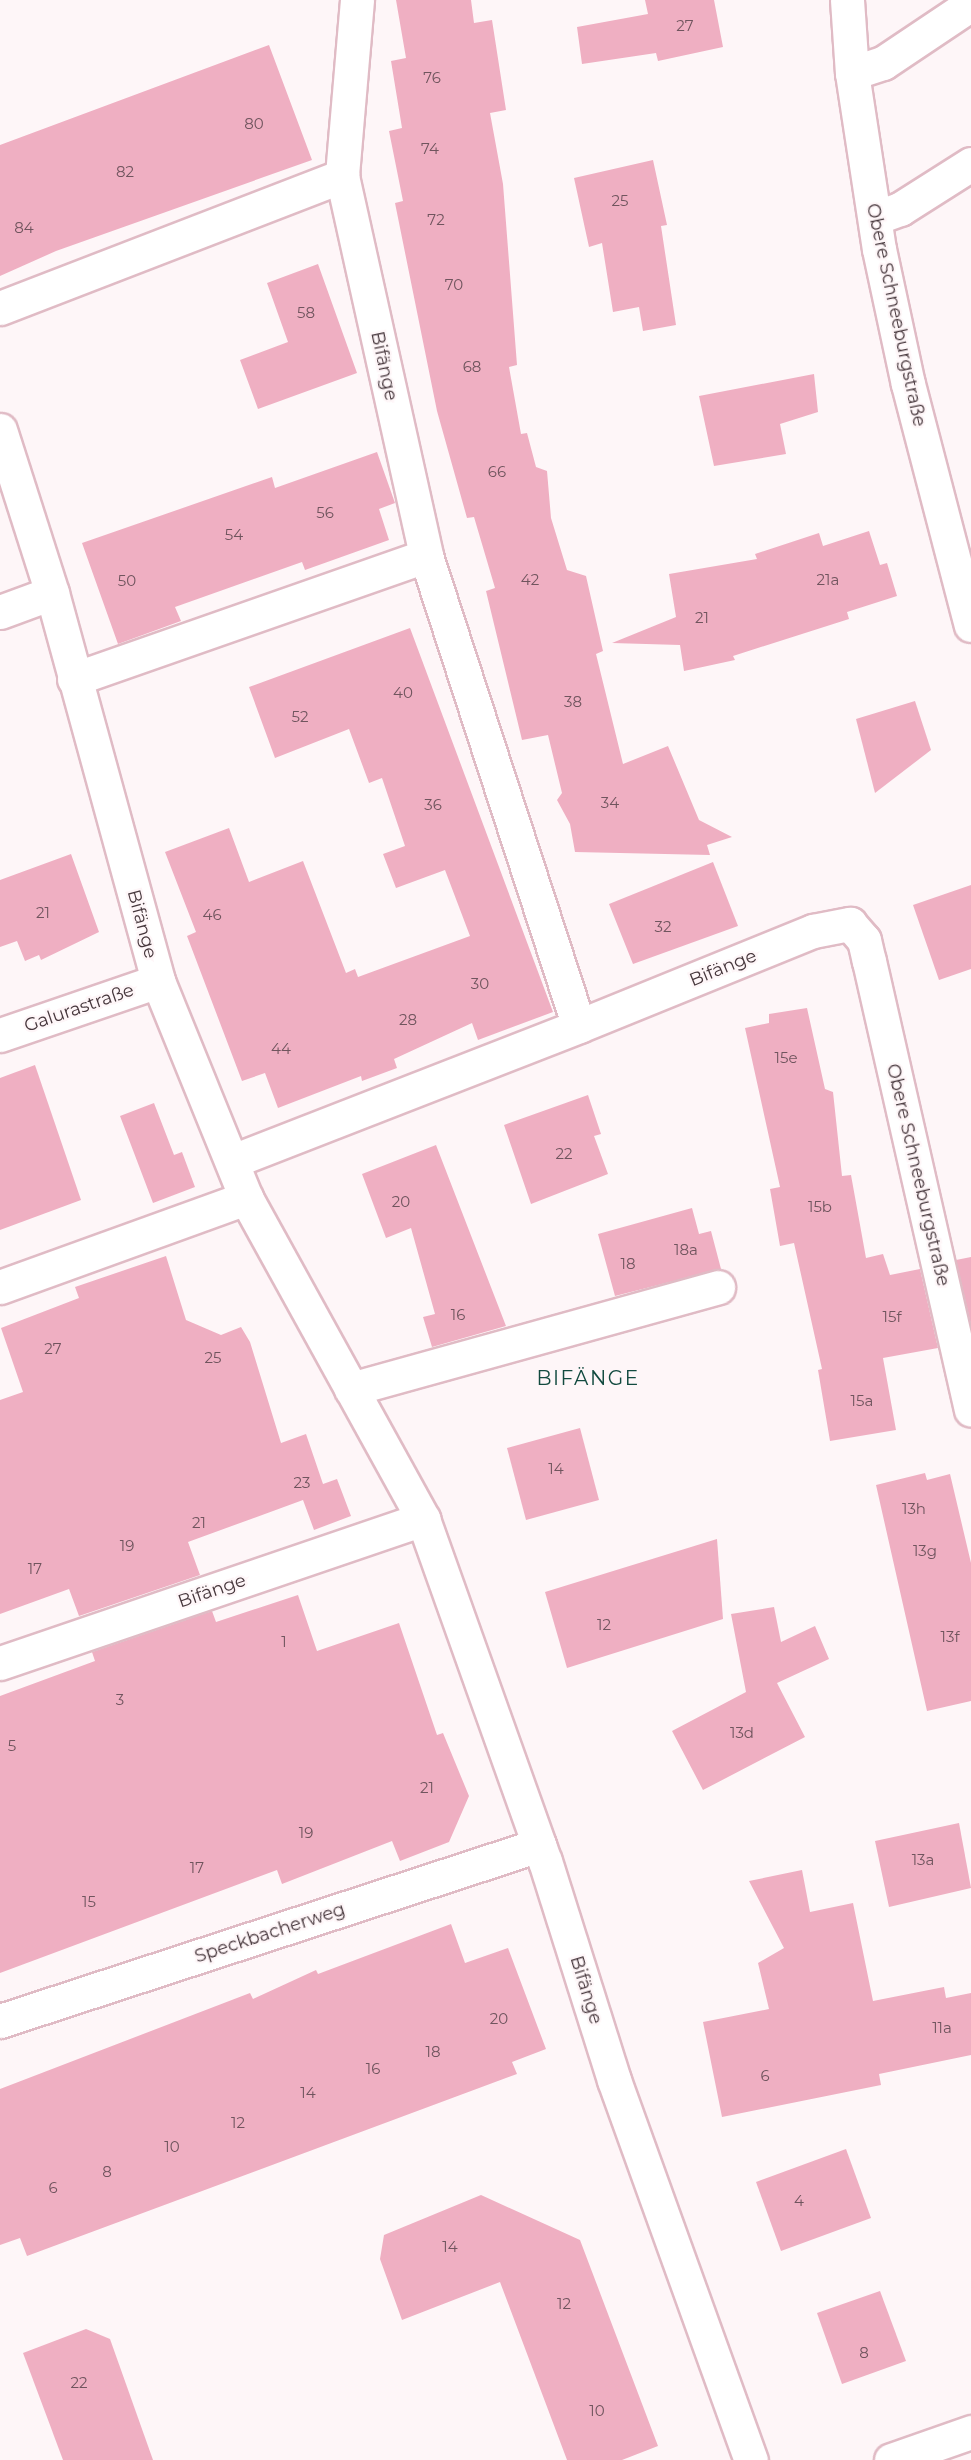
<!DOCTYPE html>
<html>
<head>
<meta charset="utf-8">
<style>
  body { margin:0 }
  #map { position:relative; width:971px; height:2460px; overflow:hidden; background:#fef6f8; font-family:Montserrat,sans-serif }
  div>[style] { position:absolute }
  .building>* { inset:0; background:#efafc2 }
  .roads { filter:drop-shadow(2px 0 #e0bbc5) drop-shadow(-2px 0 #e0bbc5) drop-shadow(0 2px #e0bbc5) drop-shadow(0 -2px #e0bbc5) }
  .minor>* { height:33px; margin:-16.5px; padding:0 16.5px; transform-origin:16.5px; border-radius:16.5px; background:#fff }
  span { translate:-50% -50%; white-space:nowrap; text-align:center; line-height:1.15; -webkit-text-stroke:4.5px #fef6f8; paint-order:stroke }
  .number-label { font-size:15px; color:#70555e }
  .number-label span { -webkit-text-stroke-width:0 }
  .street-label { font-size:18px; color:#46373c }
  .neighbourhood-label { font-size:20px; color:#124a3f; letter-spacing:1.5px }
</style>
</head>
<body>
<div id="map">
  <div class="building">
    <i style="clip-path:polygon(396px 0,471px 0,474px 23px,492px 20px,506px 110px,490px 113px,503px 184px,517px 365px,509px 367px,521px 434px,527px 433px,536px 467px,547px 471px,551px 518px,567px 570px,586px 576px,603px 651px,596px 654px,623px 764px,668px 746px,699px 820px,732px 837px,707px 845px,710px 855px,575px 852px,570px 824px,557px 800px,562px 793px,548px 735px,522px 740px,486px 591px,495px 588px,474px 517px,467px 518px,437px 411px,395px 203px,403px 201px,389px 131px,402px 128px,391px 61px,406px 58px)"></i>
    <i style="clip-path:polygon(645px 0,714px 0,723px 47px,658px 61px,656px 53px,582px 64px,577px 27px,648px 14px)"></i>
    <i style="clip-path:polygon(269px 45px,312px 160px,56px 251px,0 276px,0 145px)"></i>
    <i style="clip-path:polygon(653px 160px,667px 225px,661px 226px,676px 325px,643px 331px,639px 307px,613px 312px,602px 243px,589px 247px,574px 178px)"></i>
    <i style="clip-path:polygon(318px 264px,357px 373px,258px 409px,240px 360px,288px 342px,267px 283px)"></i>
    <i style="clip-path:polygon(814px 374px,818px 412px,780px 424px,786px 454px,714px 466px,699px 396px)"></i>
    <i style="clip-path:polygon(377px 452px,395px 503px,379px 509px,389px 540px,305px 570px,302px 562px,175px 607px,181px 621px,118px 644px,82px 543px,272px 477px,275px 488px)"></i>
    <i style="clip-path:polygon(869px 531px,880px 565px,887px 563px,897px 596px,847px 612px,849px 619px,733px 656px,735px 660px,684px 671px,680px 645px,612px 643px,676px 617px,669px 574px,757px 559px,755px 554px,819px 533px,823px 546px)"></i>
    <i style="clip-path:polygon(410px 628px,553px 1012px,478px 1040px,472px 1023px,394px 1059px,397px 1068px,362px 1081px,361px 1076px,278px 1108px,265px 1073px,242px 1081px,187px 936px,196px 932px,165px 852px,229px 828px,249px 882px,303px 861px,346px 973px,355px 969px,358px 977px,470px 936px,445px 870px,396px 888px,383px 854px,405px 846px,382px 778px,369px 783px,349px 729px,275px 758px,249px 687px)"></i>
    <i style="clip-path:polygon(915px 701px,931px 750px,875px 793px,856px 719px)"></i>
    <i style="clip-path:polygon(71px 854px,99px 932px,41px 960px,39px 955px,25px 961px,17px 941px,0 947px,0 880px)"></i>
    <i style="clip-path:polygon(713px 862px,738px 926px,633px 964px,609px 904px)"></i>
    <i style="clip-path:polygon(971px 885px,971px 969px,939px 980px,913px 905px)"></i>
    <i style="clip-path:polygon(807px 1008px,825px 1089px,833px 1092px,842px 1176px,851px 1175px,866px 1258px,883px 1254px,890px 1275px,920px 1269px,938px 1348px,883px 1358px,896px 1430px,830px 1441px,818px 1370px,822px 1369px,794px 1243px,780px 1246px,770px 1189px,780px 1187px,745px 1028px,769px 1023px,769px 1014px)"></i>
    <i style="clip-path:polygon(35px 1065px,81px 1200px,0 1230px,0 1078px)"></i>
    <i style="clip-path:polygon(588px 1095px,601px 1134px,594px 1136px,608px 1174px,531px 1204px,504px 1125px)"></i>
    <i style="clip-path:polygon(154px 1103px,174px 1155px,182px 1152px,195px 1187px,153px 1203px,120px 1116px)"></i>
    <i style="clip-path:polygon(436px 1145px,506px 1326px,432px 1347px,423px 1317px,435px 1314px,411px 1228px,386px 1238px,362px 1174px)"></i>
    <i style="clip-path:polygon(692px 1208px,699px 1234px,711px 1231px,721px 1269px,615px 1296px,598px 1234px)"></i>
    <i style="clip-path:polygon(166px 1256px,186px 1320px,221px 1335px,241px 1327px,250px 1342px,281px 1443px,306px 1434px,323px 1484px,337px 1479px,351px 1516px,314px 1530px,303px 1500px,188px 1542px,200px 1575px,79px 1616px,69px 1589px,0 1614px,0 1400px,23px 1392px,1px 1328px,79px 1298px,75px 1287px)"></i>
    <i style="clip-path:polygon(971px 1257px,971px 1325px,956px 1260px)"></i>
    <i style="clip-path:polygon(580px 1428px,599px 1500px,526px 1520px,507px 1448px)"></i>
    <i style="clip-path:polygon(925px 1473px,927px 1480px,950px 1474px,971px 1563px,971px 1701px,927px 1711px,876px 1485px)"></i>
    <i style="clip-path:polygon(717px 1539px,723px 1619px,567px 1668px,545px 1592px)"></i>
    <i style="clip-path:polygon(298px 1595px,317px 1651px,399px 1623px,437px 1735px,443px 1733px,469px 1796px,449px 1842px,400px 1861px,392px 1841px,282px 1884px,277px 1870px,0 1973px,0 1696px,95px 1661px,92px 1652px,212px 1611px,216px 1622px)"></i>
    <i style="clip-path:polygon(774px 1607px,781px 1642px,815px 1626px,829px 1659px,777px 1683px,805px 1737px,703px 1790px,672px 1731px,746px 1692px,731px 1614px)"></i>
    <i style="clip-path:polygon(959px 1823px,971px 1888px,889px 1907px,875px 1841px)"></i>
    <i style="clip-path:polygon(802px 1870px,810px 1912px,853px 1903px,873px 2001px,944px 1987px,946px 1998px,971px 1993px,971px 2055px,879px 2074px,881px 2085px,722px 2117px,703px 2022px,769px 2009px,758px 1963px,784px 1948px,749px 1881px)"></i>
    <i style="clip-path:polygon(451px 1924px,465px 1963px,508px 1948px,546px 2049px,512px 2062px,517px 2074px,27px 2256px,20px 2238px,0 2245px,0 2089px,250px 1993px,253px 1999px,316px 1970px,318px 1974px)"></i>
    <i style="clip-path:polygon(846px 2149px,871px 2218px,781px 2251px,756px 2182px)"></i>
    <i style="clip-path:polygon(481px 2195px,580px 2240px,658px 2446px,622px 2460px,567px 2460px,500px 2282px,402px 2320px,380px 2259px,384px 2235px)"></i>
    <i style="clip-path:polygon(880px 2291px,906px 2361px,842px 2384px,817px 2313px)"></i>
    <i style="clip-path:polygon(86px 2329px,110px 2339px,153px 2460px,63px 2460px,23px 2353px)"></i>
  </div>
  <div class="roads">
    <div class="minor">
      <i style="left:357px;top:0;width:177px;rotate:94.9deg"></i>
      <i style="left:342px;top:176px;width:389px;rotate:77.5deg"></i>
      <i style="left:847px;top:0;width:73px;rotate:86.1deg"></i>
      <i style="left:852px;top:73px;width:178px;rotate:81.3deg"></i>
      <i style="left:879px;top:249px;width:138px;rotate:77.9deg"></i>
      <i style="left:908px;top:384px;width:249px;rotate:75.4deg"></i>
      <i style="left:852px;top:73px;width:33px;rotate:-18deg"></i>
      <i style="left:883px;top:63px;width:106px;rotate:-33.8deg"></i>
      <i style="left:875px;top:218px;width:27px;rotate:-20deg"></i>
      <i style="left:900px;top:209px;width:84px;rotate:-32.4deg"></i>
      <i style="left:0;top:308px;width:367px;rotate:-21.1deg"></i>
      <i style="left:0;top:430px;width:171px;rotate:72.3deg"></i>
      <i style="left:52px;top:593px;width:402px;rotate:74.7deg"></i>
      <i style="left:158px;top:981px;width:234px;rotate:67.9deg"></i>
      <i style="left:246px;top:1198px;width:367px;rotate:61.1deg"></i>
      <i style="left:423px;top:1519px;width:363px;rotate:70.4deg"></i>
      <i style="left:545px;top:1861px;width:230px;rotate:72.5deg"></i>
      <i style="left:614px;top:2080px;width:404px;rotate:70.2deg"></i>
      <i style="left:0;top:612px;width:55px;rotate:-20.1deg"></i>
      <i style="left:74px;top:679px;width:373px;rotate:-19.3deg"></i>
      <i style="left:426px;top:556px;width:494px;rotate:72deg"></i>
      <i style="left:579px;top:1026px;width:372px;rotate:158.7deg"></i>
      <i style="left:579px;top:1026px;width:253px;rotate:-22.1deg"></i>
      <i style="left:813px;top:931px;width:38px;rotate:-11deg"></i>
      <i style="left:850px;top:924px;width:21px;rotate:49deg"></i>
      <i style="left:864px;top:940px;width:22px;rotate:77deg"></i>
      <i style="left:869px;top:961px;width:460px;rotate:77.2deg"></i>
      <i style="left:0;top:1035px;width:167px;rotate:-18.9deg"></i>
      <i style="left:0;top:1287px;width:262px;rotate:-19.9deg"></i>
      <i style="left:351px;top:1389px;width:381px;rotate:-15.5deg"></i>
      <i style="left:0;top:1663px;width:447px;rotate:-18.8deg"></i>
      <i style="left:0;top:2021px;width:567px;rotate:-18.08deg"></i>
      <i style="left:891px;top:2460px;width:85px;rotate:-19.3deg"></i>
    </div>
  </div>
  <div class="number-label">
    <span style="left:685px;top:26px">27</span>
    <span style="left:432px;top:78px">76</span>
    <span style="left:254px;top:124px">80</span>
    <span style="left:430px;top:149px">74</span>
    <span style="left:125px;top:172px">82</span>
    <span style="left:620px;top:201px">25</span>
    <span style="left:436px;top:220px">72</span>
    <span style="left:24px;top:228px">84</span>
    <span style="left:454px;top:285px">70</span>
    <span style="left:306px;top:313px">58</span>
    <span style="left:472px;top:367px">68</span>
    <span style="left:497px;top:472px">66</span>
    <span style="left:325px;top:513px">56</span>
    <span style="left:234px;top:535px">54</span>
    <span style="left:530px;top:580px">42</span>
    <span style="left:828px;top:580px">21a</span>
    <span style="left:127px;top:581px">50</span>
    <span style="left:702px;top:618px">21</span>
    <span style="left:403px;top:693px">40</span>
    <span style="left:573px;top:702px">38</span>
    <span style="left:300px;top:717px">52</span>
    <span style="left:610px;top:803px">34</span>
    <span style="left:433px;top:805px">36</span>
    <span style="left:43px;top:913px">21</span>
    <span style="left:212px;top:915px">46</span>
    <span style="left:663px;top:927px">32</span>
    <span style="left:480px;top:984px">30</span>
    <span style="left:408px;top:1020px">28</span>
    <span style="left:281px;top:1049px">44</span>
    <span style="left:786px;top:1058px">15e</span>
    <span style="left:564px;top:1154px">22</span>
    <span style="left:401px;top:1202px">20</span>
    <span style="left:820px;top:1207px">15b</span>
    <span style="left:686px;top:1250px">18a</span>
    <span style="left:628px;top:1264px">18</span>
    <span style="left:458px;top:1315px">16</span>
    <span style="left:892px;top:1317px">15f</span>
    <span style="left:53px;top:1349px">27</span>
    <span style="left:213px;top:1358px">25</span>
    <span style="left:862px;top:1401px">15a</span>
    <span style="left:556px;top:1469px">14</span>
    <span style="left:302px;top:1483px">23</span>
    <span style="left:914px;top:1509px">13h</span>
    <span style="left:199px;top:1523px">21</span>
    <span style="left:127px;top:1546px">19</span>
    <span style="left:925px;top:1551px">13g</span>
    <span style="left:35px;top:1569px">17</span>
    <span style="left:604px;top:1625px">12</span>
    <span style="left:950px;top:1637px">13f</span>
    <span style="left:284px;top:1642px">1</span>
    <span style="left:120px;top:1700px">3</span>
    <span style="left:742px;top:1733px">13d</span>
    <span style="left:12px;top:1746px">5</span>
    <span style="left:427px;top:1788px">21</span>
    <span style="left:306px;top:1833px">19</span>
    <span style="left:923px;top:1860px">13a</span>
    <span style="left:197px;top:1868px">17</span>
    <span style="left:89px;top:1902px">15</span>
    <span style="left:499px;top:2019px">20</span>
    <span style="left:942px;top:2028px">11a</span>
    <span style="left:433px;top:2052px">18</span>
    <span style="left:373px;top:2069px">16</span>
    <span style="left:765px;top:2076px">6</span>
    <span style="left:308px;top:2093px">14</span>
    <span style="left:238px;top:2123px">12</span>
    <span style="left:172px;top:2147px">10</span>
    <span style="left:107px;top:2172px">8</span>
    <span style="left:53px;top:2188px">6</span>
    <span style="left:799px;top:2201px">4</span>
    <span style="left:450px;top:2247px">14</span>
    <span style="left:564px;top:2304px">12</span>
    <span style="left:864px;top:2353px">8</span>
    <span style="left:79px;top:2383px">22</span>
    <span style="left:597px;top:2411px">10</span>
  </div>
  <div class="street-label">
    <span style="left:896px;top:315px;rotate:78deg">Obere Schneeburgstraße</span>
    <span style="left:384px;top:366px;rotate:78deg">Bifänge</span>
    <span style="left:142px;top:924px;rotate:75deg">Bifänge</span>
    <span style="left:723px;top:968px;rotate:-22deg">Bifänge</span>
    <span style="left:79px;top:1008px;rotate:-19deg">Galurastraße</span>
    <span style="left:918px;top:1175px;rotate:77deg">Obere Schneeburgstraße</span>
    <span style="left:212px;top:1591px;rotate:-19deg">Bifänge</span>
    <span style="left:270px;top:1933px;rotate:-18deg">Speckbacherweg</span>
    <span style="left:586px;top:1990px;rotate:73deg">Bifänge</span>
  </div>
  <div class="neighbourhood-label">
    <span style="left:588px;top:1378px">BIFÄNGE</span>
  </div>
</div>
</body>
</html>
